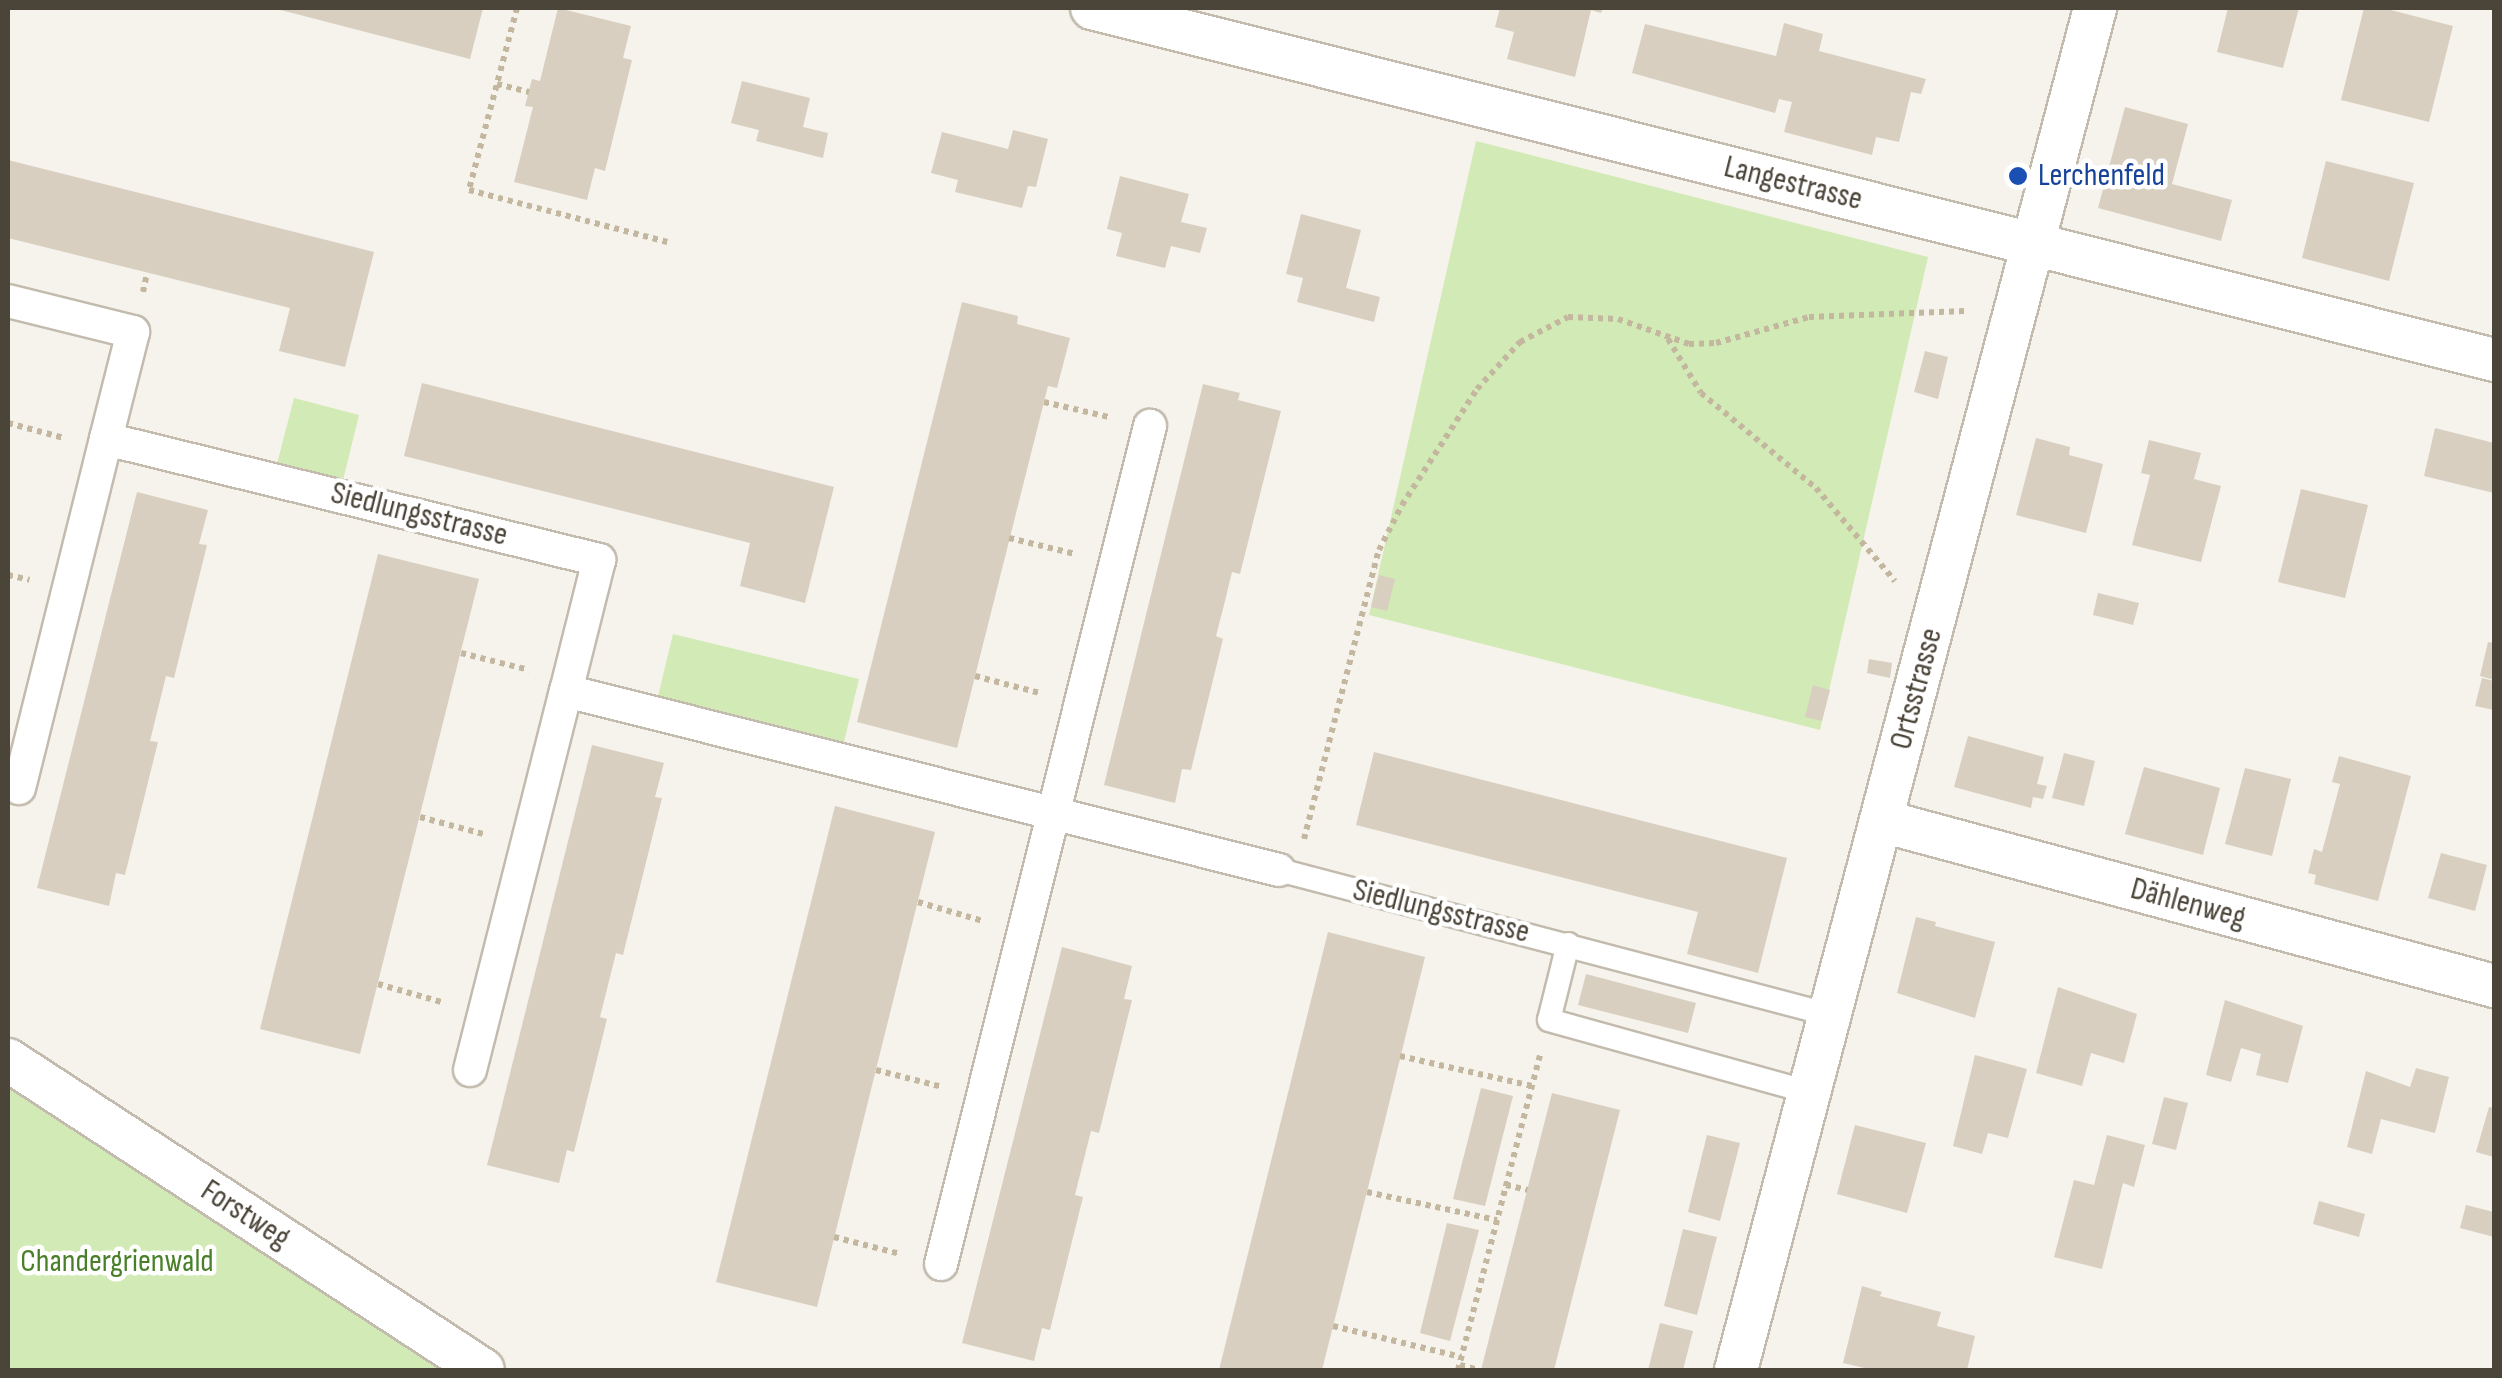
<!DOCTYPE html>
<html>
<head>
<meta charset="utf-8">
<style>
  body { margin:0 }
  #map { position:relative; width:2502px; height:1378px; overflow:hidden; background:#f6f3ec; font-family:"Sofia Sans Condensed",sans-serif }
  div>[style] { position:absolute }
  .green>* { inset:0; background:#d2eab5 }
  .building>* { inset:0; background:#d8cfc1 }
  .path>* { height:6px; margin-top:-3px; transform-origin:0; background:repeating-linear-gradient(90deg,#c4b79f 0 5px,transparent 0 10px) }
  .roads { filter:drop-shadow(2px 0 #c2bbae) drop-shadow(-2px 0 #c2bbae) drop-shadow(0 2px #c2bbae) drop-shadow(0 -2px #c2bbae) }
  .service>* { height:22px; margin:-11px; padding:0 11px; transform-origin:11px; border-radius:11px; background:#fff }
  .pedestrian>* { height:32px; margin:-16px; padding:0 16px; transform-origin:16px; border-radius:16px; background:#fff }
  .minor>* { height:42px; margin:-21px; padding:0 21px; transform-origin:21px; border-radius:21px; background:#fff }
  .dots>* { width:28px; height:28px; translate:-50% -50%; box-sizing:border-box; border:5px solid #fff; border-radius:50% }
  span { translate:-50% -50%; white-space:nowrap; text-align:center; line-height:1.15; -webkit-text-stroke:9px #fff; paint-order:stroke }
  .transit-label { font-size:32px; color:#164399 }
  .left { translate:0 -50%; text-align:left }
  .street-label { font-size:32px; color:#4b4439 }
  .park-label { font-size:32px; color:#4a7f2a }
  .frame { position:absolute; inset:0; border:10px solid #4b4439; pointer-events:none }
</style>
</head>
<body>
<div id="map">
  <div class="green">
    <i style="clip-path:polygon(1476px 141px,1928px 257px,1820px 730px,1369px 615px)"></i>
    <i style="clip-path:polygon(294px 398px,359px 415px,343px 480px,277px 464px)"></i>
    <i style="clip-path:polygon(673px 634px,859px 679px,844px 742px,658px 696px)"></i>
    <i style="clip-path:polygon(8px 1060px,483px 1370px,8px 1370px)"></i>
  </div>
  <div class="building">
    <i style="clip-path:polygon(273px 8px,483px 8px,470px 59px)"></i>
    <i style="clip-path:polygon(558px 8px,631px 26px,623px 58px,632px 60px,605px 171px,595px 168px,587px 200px,514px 182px,533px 107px,525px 106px,532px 79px,540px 81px)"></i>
    <i style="clip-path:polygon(1500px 8px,1603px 8px,1601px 13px,1591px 10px,1575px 77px,1507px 59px,1514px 32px,1495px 27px)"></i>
    <i style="clip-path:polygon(2228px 8px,2299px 8px,2283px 68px,2217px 52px)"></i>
    <i style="clip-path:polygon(2364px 8px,2383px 8px,2453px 26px,2429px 122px,2341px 100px)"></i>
    <i style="clip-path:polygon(1784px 23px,1823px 34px,1819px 51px,1926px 79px,1921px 94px,1911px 92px,1899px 142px,1876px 137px,1872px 155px,1784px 132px,1792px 102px,1779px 99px,1775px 113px,1632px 73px,1645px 24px,1776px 56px)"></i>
    <i style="clip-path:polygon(742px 81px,810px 98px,803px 127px,828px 133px,823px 158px,756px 141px,759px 130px,731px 123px)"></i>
    <i style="clip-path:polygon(2125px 107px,2188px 124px,2172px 184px,2232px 200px,2221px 241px,2098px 208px)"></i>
    <i style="clip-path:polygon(1013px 130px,1048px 139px,1036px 187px,1028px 186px,1022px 208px,955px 192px,958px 180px,931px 173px,942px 132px,1008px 149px)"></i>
    <i style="clip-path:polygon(8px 160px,374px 252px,345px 367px,279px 351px,290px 308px,8px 238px)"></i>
    <i style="clip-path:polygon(2326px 161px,2414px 183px,2389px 281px,2302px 258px)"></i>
    <i style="clip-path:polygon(1120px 176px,1189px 194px,1181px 222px,1207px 228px,1200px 253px,1171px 246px,1165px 268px,1116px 256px,1122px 233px,1107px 229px)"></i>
    <i style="clip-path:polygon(1301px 214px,1361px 230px,1346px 288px,1380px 297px,1374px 322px,1297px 302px,1303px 278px,1286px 274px)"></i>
    <i style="clip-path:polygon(962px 302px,1018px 316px,1017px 324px,1070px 338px,1057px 388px,1048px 386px,957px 748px,857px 722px)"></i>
    <i style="clip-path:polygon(1925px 351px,1948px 357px,1938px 399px,1914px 392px)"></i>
    <i style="clip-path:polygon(422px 383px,834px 487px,805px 603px,740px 586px,750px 543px,404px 456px)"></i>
    <i style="clip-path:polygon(1203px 384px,1240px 393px,1238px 400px,1281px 411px,1240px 574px,1232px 572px,1224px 605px,1216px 636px,1223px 639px,1191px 770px,1182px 769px,1175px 803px,1104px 785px)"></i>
    <i style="clip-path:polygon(2435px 428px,2494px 443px,2494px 493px,2424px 476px)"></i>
    <i style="clip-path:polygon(2036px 438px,2070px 447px,2069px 455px,2103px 464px,2086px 533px,2016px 515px)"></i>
    <i style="clip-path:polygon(2149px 440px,2201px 453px,2194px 479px,2221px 486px,2201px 562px,2132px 545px,2150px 475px,2141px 473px)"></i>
    <i style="clip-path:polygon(2301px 489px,2368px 505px,2345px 598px,2278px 582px)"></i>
    <i style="clip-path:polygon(137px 492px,208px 510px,199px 544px,207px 545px,174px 678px,166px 676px,150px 741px,158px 742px,125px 875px,116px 873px,109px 906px,37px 888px)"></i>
    <i style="clip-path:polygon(378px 554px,479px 579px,360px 1054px,260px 1029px)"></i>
    <i style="clip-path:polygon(1379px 575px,1395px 579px,1387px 611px,1371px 607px)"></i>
    <i style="clip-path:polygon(2098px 593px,2139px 603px,2133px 625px,2093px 615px)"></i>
    <i style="clip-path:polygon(2488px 642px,2494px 643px,2494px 680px,2480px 676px)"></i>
    <i style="clip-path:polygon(1869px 659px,1892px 663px,1890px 678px,1867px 673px)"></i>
    <i style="clip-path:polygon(2482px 678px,2494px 681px,2494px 710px,2475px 706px)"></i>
    <i style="clip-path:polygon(1813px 685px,1830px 690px,1822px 721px,1805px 717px)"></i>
    <i style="clip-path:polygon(1968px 736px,2044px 757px,2037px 784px,2047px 786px,2043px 799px,2033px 797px,2031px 808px,1954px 787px)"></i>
    <i style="clip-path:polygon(592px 745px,664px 763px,655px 797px,662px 798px,623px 955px,616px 953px,600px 1017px,607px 1019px,574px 1152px,567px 1150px,559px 1183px,487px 1165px)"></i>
    <i style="clip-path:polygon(1374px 752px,1787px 858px,1758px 973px,1687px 954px,1698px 912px,1356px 825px)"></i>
    <i style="clip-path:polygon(2064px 753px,2095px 761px,2084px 806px,2052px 798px)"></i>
    <i style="clip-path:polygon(2339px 756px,2411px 776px,2378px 901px,2314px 884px,2316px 875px,2308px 873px,2314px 849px,2322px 852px,2340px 784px,2332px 782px)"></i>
    <i style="clip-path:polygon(2144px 767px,2220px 788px,2203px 855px,2125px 834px)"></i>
    <i style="clip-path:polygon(2245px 768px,2291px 779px,2272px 856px,2225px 844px)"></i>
    <i style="clip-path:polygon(835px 806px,935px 832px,817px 1307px,716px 1282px)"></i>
    <i style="clip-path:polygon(2441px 853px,2487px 865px,2475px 911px,2428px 898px)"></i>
    <i style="clip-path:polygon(1916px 917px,1936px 922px,1935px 926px,1995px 942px,1975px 1018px,1897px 993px)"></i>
    <i style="clip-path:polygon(1328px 932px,1425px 957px,1385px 1120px,1322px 1370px,1219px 1370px)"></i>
    <i style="clip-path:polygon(1062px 947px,1132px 966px,1124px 999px,1132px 1000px,1099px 1133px,1091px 1131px,1075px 1195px,1083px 1197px,1050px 1330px,1042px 1328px,1034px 1361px,962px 1343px)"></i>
    <i style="clip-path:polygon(1586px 974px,1696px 1003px,1688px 1033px,1578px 1005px)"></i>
    <i style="clip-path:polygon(2058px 987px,2137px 1014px,2124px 1063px,2091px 1053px,2082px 1086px,2036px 1073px)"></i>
    <i style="clip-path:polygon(2225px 1000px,2303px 1026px,2288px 1083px,2256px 1075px,2261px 1054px,2241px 1048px,2231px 1082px,2206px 1075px)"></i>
    <i style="clip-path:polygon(1975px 1055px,2027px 1069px,2008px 1138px,1988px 1133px,1982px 1154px,1953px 1146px)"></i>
    <i style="clip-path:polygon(2416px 1068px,2449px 1077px,2435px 1133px,2381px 1119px,2372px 1154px,2347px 1147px,2366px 1071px,2410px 1087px)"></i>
    <i style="clip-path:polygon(1481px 1088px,1513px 1096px,1485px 1206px,1453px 1199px)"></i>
    <i style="clip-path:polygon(1552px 1093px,1620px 1110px,1554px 1370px,1481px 1370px)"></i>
    <i style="clip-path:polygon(2164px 1097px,2188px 1103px,2176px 1150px,2152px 1144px)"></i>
    <i style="clip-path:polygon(2489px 1107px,2494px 1108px,2494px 1157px,2476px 1152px)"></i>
    <i style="clip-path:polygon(1855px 1125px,1926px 1143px,1907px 1213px,1837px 1194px)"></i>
    <i style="clip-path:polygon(1707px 1135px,1740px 1143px,1720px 1221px,1688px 1212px)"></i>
    <i style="clip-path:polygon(2107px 1135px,2145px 1145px,2134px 1187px,2123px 1183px,2102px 1269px,2054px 1257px,2074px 1180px,2094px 1185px)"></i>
    <i style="clip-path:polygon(2319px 1201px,2365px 1214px,2359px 1237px,2313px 1224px)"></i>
    <i style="clip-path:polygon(2466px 1205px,2494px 1212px,2494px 1237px,2460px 1228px)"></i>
    <i style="clip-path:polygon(1447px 1223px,1479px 1230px,1450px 1341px,1420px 1333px)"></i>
    <i style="clip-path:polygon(1683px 1229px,1717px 1237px,1697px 1315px,1664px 1306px)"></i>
    <i style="clip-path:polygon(1862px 1286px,1882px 1292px,1880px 1296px,1941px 1312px,1937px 1326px,1975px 1336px,1967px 1370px,1873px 1370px,1843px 1363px)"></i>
    <i style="clip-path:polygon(1660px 1323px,1693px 1331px,1683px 1370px,1648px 1370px)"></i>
  </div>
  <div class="path">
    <i style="left:517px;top:8px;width:188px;rotate:104.8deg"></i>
    <i style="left:469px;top:190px;width:205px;rotate:14.7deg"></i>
    <i style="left:497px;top:84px;width:33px;rotate:14deg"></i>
    <i style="left:143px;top:292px;width:19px;rotate:-78deg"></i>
    <i style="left:1668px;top:339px;width:63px;rotate:58.6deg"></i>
    <i style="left:1701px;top:393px;width:149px;rotate:39.6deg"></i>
    <i style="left:1816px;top:488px;width:122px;rotate:49.7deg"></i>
    <i style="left:1044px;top:402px;width:67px;rotate:13deg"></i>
    <i style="left:8px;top:423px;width:58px;rotate:15deg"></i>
    <i style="left:1009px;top:538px;width:68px;rotate:13.6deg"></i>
    <i style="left:8px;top:575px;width:22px;rotate:13deg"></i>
    <i style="left:461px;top:653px;width:70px;rotate:14deg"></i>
    <i style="left:975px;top:676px;width:67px;rotate:14.7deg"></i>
    <i style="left:420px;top:817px;width:69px;rotate:15deg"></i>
    <i style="left:1304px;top:839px;width:299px;rotate:-75.5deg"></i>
    <i style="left:1379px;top:550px;width:51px;rotate:-62.9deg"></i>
    <i style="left:1402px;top:505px;width:138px;rotate:-57.1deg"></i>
    <i style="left:1477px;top:389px;width:64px;rotate:-47.5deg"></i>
    <i style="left:1520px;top:342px;width:54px;rotate:-27.5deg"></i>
    <i style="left:1568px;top:317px;width:50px;rotate:2.3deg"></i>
    <i style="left:1618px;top:319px;width:75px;rotate:19.4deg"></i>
    <i style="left:1689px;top:344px;width:27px;rotate:-2deg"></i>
    <i style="left:1716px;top:343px;width:97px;rotate:-15.6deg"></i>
    <i style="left:1809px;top:317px;width:156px;rotate:-2.2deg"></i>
    <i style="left:918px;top:902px;width:68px;rotate:16.3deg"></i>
    <i style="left:378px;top:984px;width:70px;rotate:15.8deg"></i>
    <i style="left:1400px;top:1056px;width:135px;rotate:12.8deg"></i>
    <i style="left:876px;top:1070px;width:68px;rotate:14.4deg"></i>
    <i style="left:1506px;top:1185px;width:22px;rotate:13deg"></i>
    <i style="left:1367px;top:1192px;width:133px;rotate:12.2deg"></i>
    <i style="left:834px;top:1237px;width:68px;rotate:14.4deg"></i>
    <i style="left:1333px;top:1326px;width:132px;rotate:13.6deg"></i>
    <i style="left:1460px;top:1365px;width:20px;rotate:15deg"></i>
    <i style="left:1458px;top:1370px;width:325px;rotate:-75.4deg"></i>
  </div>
  <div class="roads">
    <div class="service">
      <i style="left:1279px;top:870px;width:567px;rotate:14.72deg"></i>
      <i style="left:1568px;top:944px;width:78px;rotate:104deg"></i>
      <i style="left:1549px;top:1020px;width:270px;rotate:15.5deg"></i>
    </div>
    <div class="pedestrian">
      <i style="left:8px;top:301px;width:129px;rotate:13.9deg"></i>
      <i style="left:133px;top:332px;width:110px;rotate:104.2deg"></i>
      <i style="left:106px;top:439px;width:508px;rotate:13.79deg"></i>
      <i style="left:599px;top:560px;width:135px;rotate:104.1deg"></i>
      <i style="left:566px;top:691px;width:735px;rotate:14.09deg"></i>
      <i style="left:19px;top:788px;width:360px;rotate:-76deg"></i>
      <i style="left:470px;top:1070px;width:391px;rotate:-75.8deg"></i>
      <i style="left:941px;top:1264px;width:864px;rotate:-76deg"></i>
    </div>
    <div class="minor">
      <i style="left:1092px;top:8px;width:1446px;rotate:14.09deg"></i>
      <i style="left:1882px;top:821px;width:634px;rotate:15.09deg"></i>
      <i style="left:8px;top:1060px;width:567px;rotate:33.13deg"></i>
      <i style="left:1736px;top:1370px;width:1409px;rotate:-75.23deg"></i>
    </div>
  </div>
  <div class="dots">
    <i style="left:2018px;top:176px;background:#1a4fb4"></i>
  </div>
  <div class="transit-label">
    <span class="left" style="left:2038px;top:176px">Lerchenfeld</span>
  </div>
  <div class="street-label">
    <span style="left:1793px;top:184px;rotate:14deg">Langestrasse</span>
    <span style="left:419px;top:515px;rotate:14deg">Siedlungsstrasse</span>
    <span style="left:1917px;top:689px;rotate:-75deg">Ortsstrasse</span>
    <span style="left:2188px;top:904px;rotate:15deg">Dählenweg</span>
    <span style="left:1441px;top:912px;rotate:14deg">Siedlungsstrasse</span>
    <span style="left:245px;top:1215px;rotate:33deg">Forstweg</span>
  </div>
  <div class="park-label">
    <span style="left:117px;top:1262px">Chandergrienwald</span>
  </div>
  <div class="frame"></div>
</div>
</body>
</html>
